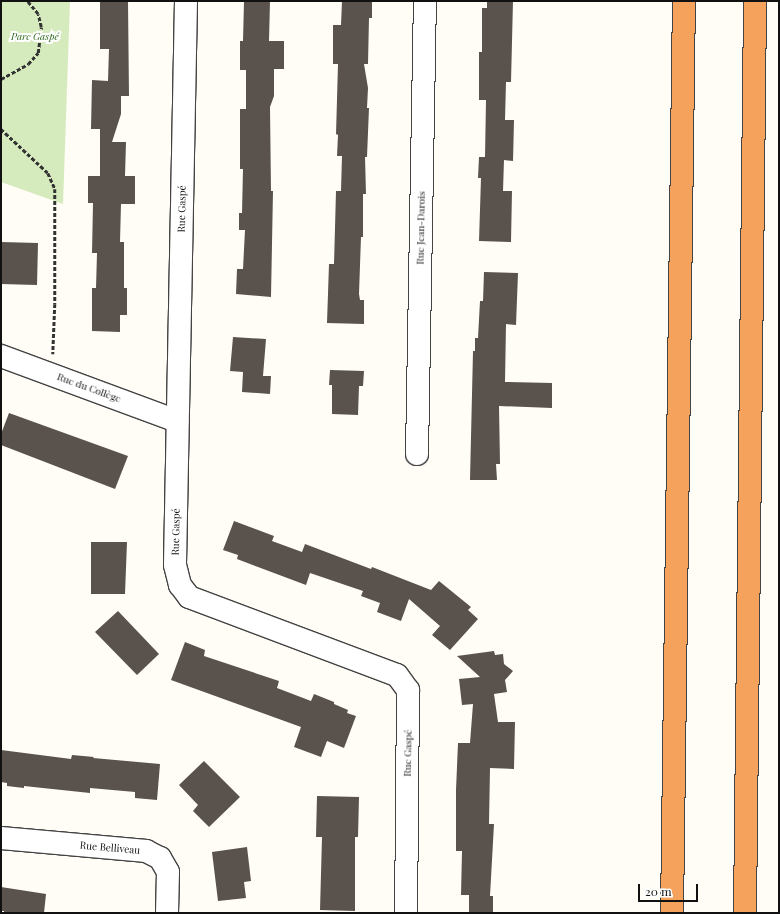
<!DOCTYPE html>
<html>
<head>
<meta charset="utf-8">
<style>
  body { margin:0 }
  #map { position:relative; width:780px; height:914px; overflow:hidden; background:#fffdf5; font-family:"Playfair Display",serif }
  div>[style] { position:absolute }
  .green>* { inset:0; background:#d5ebbd }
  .building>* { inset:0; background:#5a524d }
  .path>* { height:2.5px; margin-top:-1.25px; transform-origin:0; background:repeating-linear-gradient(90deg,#333 0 4px,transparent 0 6px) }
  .roads { filter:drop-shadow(1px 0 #444) drop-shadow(-1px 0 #444) drop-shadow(0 1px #444) drop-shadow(0 -1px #444) }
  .minor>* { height:22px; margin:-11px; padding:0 11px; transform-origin:11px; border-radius:11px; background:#fff }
  .highway>* { height:22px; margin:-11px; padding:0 11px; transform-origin:11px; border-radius:11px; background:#f5a25d }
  span { translate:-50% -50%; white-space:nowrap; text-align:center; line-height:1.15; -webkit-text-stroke:4px #fff; paint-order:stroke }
  .park-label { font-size:10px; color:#2f6b1f; font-style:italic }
  .street-label { font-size:10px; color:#111 }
  .frame { position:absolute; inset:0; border:2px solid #111; pointer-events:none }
  .scale { position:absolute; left:638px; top:884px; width:60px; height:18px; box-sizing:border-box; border:2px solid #111; border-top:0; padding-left:5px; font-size:12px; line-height:14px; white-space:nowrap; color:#111; -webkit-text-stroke:3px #fff; paint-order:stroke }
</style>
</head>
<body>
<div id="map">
  <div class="green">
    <i style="clip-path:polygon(1px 1px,70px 1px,63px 204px,1px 182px)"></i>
  </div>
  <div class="building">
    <i style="clip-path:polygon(100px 1px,128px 1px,129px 96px,121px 96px,121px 114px,112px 142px,126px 142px,125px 176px,135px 176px,135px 204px,121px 204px,120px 242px,124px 242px,124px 288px,127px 288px,127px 315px,120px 315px,120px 332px,92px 331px,92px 288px,96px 288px,97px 253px,92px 253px,93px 203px,88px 203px,88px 176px,100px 176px,100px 129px,91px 129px,92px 80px,108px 81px,109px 49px,100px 49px)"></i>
    <i style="clip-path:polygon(244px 1px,270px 1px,269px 41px,284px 41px,284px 69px,274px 69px,274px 96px,270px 107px,271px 191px,273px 191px,271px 297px,236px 294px,237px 269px,243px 269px,245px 230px,239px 230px,239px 213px,242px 213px,243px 169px,240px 169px,240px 109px,246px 109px,246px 70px,240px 70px,240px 41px,243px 41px)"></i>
    <i style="clip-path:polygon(342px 1px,372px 1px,372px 18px,369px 18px,368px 64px,364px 64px,368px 88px,367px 108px,369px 108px,367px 157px,365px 157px,366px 194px,363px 194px,363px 237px,361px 237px,359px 294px,360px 300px,364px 300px,364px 324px,327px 323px,329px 264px,334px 264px,336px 191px,341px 191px,342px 156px,337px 156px,338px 135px,336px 134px,338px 64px,333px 64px,333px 25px,341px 25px)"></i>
    <i style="clip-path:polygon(487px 1px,513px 1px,511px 82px,506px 82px,505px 120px,514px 120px,513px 161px,504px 160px,503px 191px,512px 191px,511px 242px,479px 241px,481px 178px,478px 178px,479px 157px,485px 157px,486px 100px,479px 100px,479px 52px,482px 52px,482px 8px,487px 8px)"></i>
    <i style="clip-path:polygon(1px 242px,38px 243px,37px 285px,1px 284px)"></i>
    <i style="clip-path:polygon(484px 272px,518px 273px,516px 325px,506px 324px,505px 382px,552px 383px,552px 408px,499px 406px,500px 464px,496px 464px,497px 480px,470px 480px,473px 351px,475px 351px,475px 338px,478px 338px,480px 301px,483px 301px)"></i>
    <i style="clip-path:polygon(233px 337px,266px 339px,263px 376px,271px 376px,270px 394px,242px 392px,243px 372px,230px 371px)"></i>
    <i style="clip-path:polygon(330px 370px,364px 371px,363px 386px,359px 386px,358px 415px,332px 414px,332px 385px,329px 385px)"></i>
    <i style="clip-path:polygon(9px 413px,128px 456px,115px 489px,1px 445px,1px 434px)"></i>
    <i style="clip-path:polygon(234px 521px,274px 536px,272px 541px,302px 552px,305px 544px,371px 569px,372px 567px,431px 590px,439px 581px,471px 607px,468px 610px,478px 619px,450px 650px,432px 635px,440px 626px,409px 599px,401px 621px,377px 612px,380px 603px,361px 596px,363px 591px,310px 573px,306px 585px,237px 559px,238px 555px,223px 550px)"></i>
    <i style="clip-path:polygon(91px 542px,127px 542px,125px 594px,91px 594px)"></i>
    <i style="clip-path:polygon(118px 611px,159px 654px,137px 675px,95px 632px)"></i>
    <i style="clip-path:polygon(185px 642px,205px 650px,204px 656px,279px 681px,277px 688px,311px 701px,314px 694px,334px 702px,334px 704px,348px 710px,347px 713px,356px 716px,344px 748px,327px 741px,321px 757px,294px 747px,301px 727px,171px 680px)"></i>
    <i style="clip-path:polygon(494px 651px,495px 655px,503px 654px,504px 664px,513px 671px,505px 680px,507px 692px,494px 694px,498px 722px,515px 722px,514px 769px,490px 768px,489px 824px,494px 824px,490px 896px,493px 896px,493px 913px,469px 913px,469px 895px,461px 895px,462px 851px,456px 851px,456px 790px,458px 743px,470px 743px,473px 704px,462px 705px,459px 679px,480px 677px,457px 656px)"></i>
    <i style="clip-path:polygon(1px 750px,71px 759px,72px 755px,94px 757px,93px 758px,160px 764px,157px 800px,135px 798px,135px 792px,90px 788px,90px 793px,24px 786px,24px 788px,7px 786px,7px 783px,1px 782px)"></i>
    <i style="clip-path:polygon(204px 761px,240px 797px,209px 827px,193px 811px,198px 805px,179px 785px)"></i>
    <i style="clip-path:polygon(317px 796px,359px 797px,358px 837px,355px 837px,355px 911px,320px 910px,322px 837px,316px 837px)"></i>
    <i style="clip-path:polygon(247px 847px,251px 881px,244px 882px,246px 898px,218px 901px,212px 852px)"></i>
    <i style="clip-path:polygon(1px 887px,46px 894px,44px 913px,4px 913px,4px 911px,1px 911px)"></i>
  </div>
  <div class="path">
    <i style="left:1px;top:79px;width:31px;rotate:-29deg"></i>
    <i style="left:28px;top:64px;width:15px;rotate:-48deg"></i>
    <i style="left:38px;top:53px;width:26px;rotate:-83deg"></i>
    <i style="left:41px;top:27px;width:13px;rotate:-103deg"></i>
    <i style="left:38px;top:14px;width:17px;rotate:-130deg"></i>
    <i style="left:1px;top:129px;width:64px;rotate:43.1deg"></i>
    <i style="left:48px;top:173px;width:17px;rotate:66deg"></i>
    <i style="left:55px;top:189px;width:115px;rotate:90deg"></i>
    <i style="left:55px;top:304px;width:50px;rotate:92.3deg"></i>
  </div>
  <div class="roads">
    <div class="minor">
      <i style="left:186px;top:1px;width:564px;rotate:91.12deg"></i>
      <i style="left:175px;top:565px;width:21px;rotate:76deg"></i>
      <i style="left:180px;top:585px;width:15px;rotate:53deg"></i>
      <i style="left:189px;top:597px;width:222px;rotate:20.6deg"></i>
      <i style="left:397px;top:675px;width:19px;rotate:54deg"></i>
      <i style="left:408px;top:690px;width:223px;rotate:90.5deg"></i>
      <i style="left:1px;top:356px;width:188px;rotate:20.3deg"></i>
      <i style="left:417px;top:454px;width:453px;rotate:-89deg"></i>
      <i style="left:1px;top:838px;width:146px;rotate:5.1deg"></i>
      <i style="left:146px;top:851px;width:16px;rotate:27deg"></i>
      <i style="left:160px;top:858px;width:16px;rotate:60deg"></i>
      <i style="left:168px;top:872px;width:41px;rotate:91.4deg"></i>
    </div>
    <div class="highway">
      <i style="left:672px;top:913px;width:912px;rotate:-89.25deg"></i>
      <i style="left:745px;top:913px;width:912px;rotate:-89.37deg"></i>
    </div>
  </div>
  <div class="park-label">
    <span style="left:35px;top:37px">Parc Gaspé</span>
  </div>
  <div class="street-label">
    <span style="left:182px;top:209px;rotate:-89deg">Rue Gaspé</span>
    <span style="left:421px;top:228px;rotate:-89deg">Rue Jean-Darois</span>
    <span style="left:89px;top:388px;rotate:20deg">Rue du Collège</span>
    <span style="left:176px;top:532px;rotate:-89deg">Rue Gaspé</span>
    <span style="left:408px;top:753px;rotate:-89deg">Rue Gaspé</span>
    <span style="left:110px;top:848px;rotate:5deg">Rue Belliveau</span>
  </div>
  <div class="frame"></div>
  <div class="scale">20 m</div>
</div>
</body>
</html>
